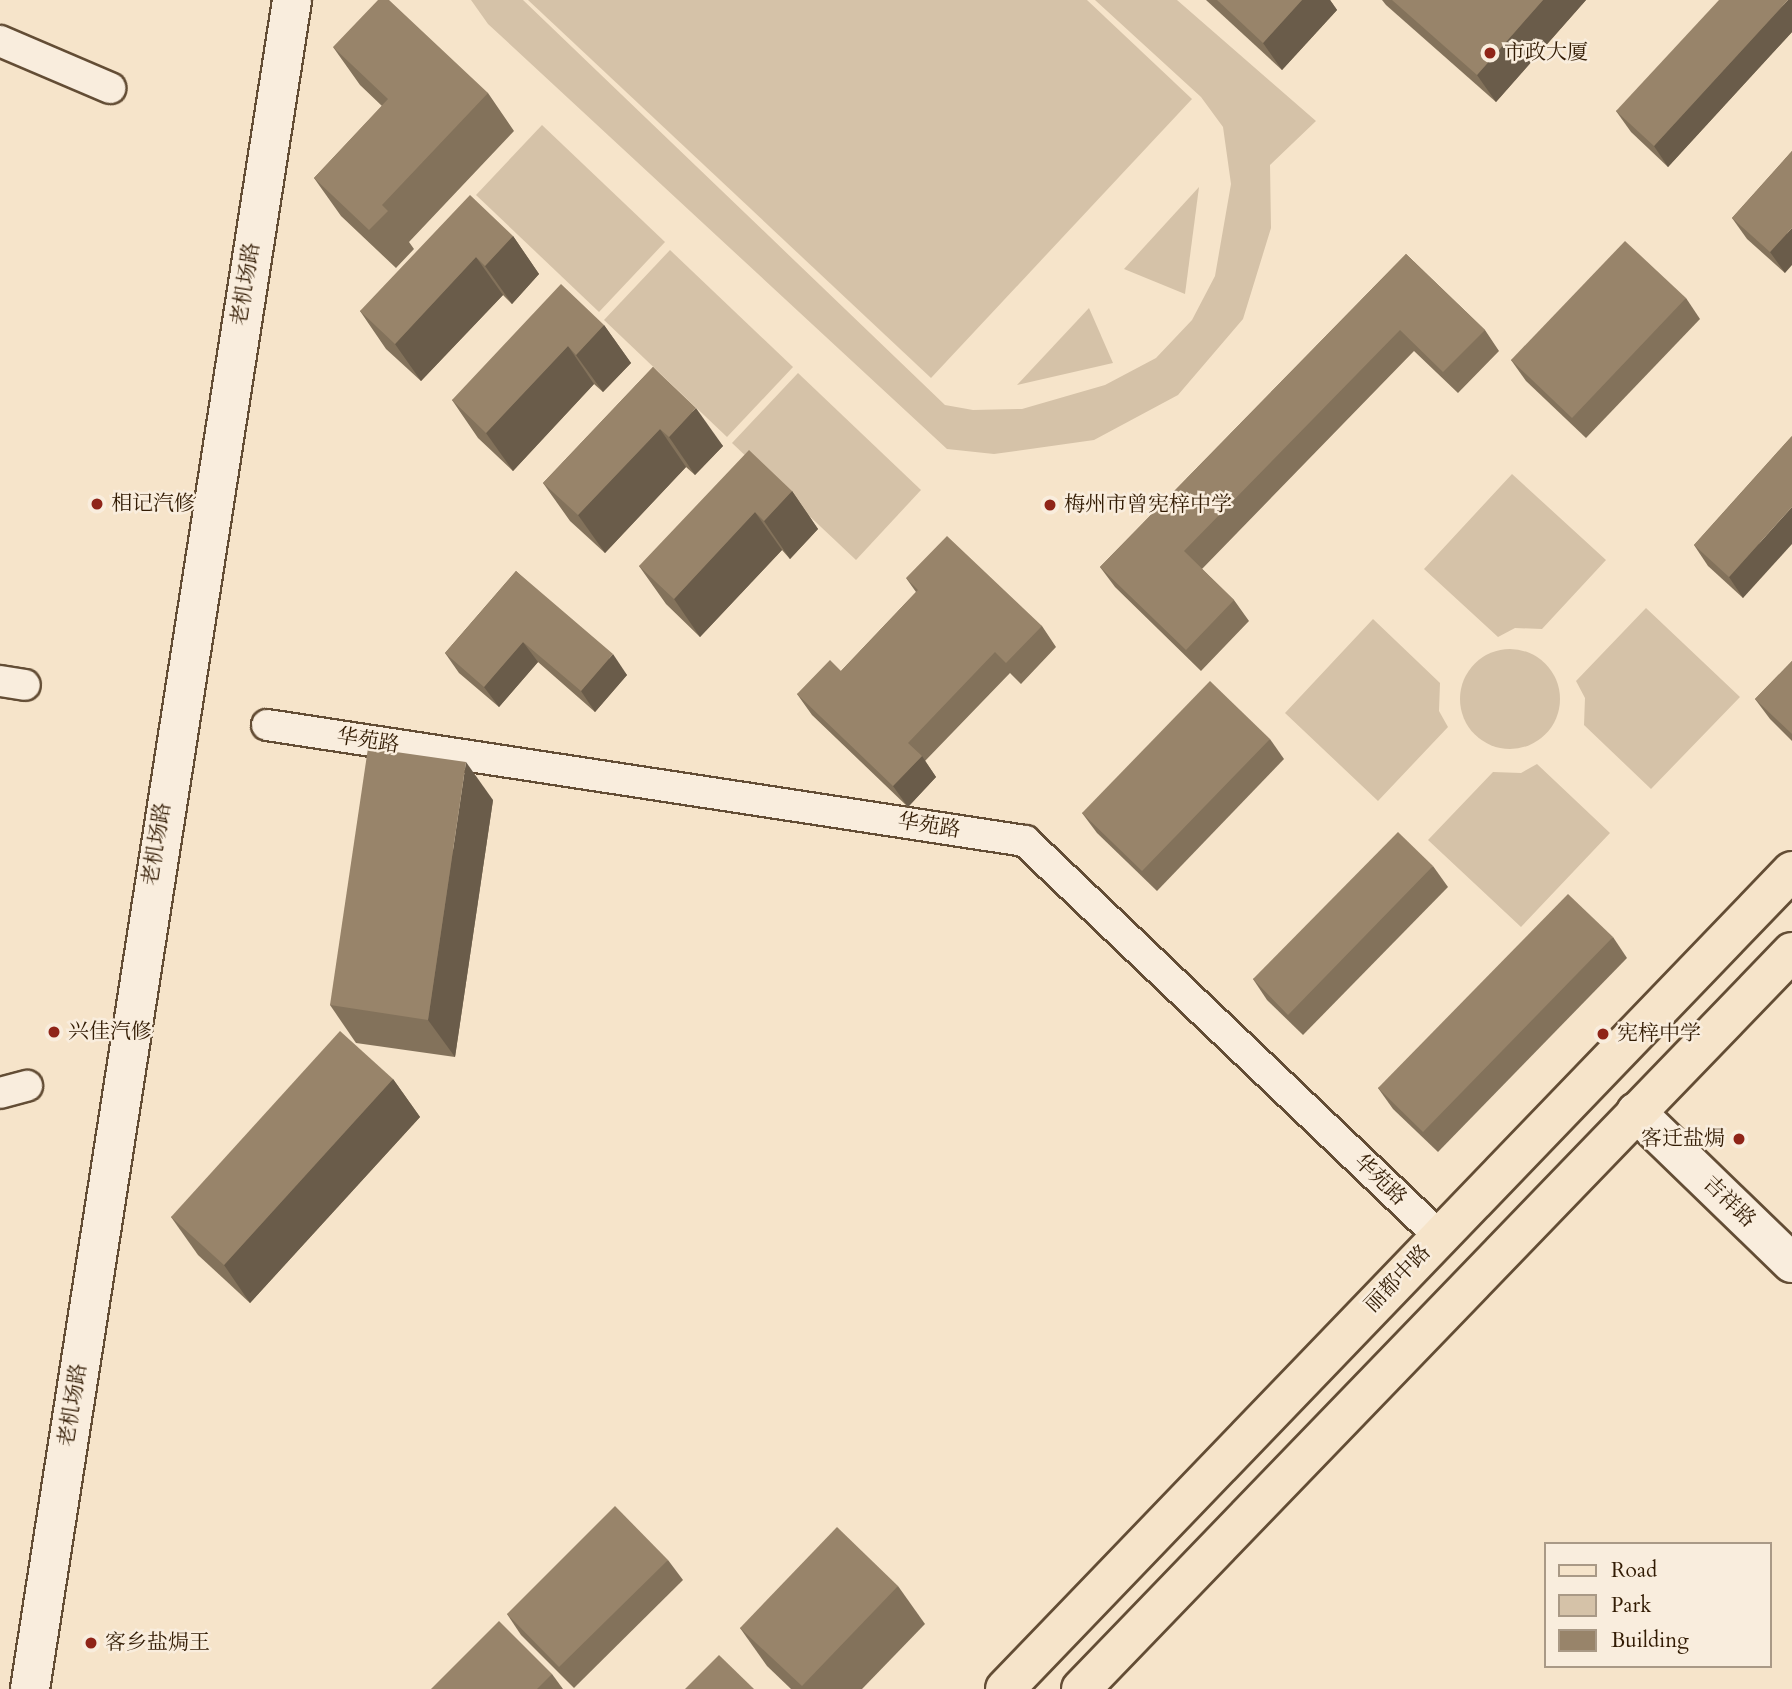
<!DOCTYPE html>
<html>
<head>
<meta charset="utf-8">
<style>
  body { margin:0 }
  #map { position:relative; width:1792px; height:1689px; overflow:hidden; background:#f6e4ca; font-family:Cardo,"Noto Serif SC",serif }
  div>[style] { position:absolute }
  .green>* { inset:0; background:#d5c2a8 }
  .round { border-radius:50% }
  .roads { filter:drop-shadow(2px 0 #634d35) drop-shadow(-2px 0 #634d35) drop-shadow(0 2px #634d35) drop-shadow(0 -2px #634d35) }
  .street>* { height:30px; margin:-15px; padding:0 15px; transform-origin:15px; border-radius:15px; background:#f9eddd }
  .secondary>* { height:38px; margin:-19px; padding:0 19px; transform-origin:19px; border-radius:19px; background:#f9eddd }
  .primary>* { height:38px; margin:-19px; padding:0 19px; transform-origin:19px; border-radius:19px; background:#f6e4ca }
  .wall>* { inset:0; background:#83725b }
  .shaded-wall>* { inset:0; background:#6a5c4a }
  .building>* { inset:0; background:#98846a }
  .dots>* { width:19px; height:19px; translate:-50% -50%; box-sizing:border-box; border:4px solid #f9eddd; border-radius:50% }
  span { translate:-50% -50%; white-space:nowrap; text-align:center; line-height:1.15; -webkit-text-stroke:5px #f9eddd; paint-order:stroke }
  .poi-label { font-size:21px; color:#321b03 }
  .left { translate:0 -50%; text-align:left }
  .right { translate:-100% -50%; text-align:right }
  .street-label { font-size:21px; color:#321b03 }
  .legend { position:absolute; left:1544px; top:1542px; width:228px; height:126px; box-sizing:border-box; background:#f9eddd; border:2px solid #a99986; margin:0; padding:9px 12px; list-style:none; font-size:21px; color:#321b03 }
  .legend li { display:flex; align-items:center; gap:14px; height:35px }
  .legend b { width:35px; border:2px solid #a99986 }
</style>
</head>
<body>
<div id="map">
  <div class="green">
    <i style="clip-path:polygon(471px 0,523px 0,945px 405px,973px 410px,1022px 409px,1105px 385px,1156px 358px,1192px 320px,1215px 276px,1231px 184px,1223px 127px,1201px 97px,1095px 0,1177px 0,1316px 121px,1270px 165px,1271px 228px,1243px 319px,1178px 395px,1094px 440px,994px 454px,947px 449px,488px 24px)"></i>
    <i style="clip-path:polygon(528px 0,1087px 0,1192px 99px,931px 378px)"></i>
    <i style="clip-path:polygon(542px 125px,665px 242px,599px 312px,476px 195px)"></i>
    <i style="clip-path:polygon(1199px 187px,1185px 294px,1124px 269px)"></i>
    <i style="clip-path:polygon(670px 250px,793px 367px,727px 437px,604px 320px)"></i>
    <i style="clip-path:polygon(1089px 308px,1113px 363px,1017px 385px)"></i>
    <i style="clip-path:polygon(798px 373px,921px 490px,856px 560px,732px 443px)"></i>
    <i style="clip-path:polygon(1512px 474px,1606px 560px,1542px 629px,1515px 628px,1498px 637px,1424px 569px)"></i>
    <i style="clip-path:polygon(1646px 608px,1740px 697px,1651px 789px,1584px 725px,1585px 698px,1576px 681px)"></i>
    <i style="clip-path:polygon(1373px 619px,1440px 683px,1439px 711px,1448px 727px,1378px 801px,1285px 713px)"></i>
    <i class="round" style="left:1460px;top:649px;width:100px;height:100px"></i>
    <i style="clip-path:polygon(1537px 764px,1610px 833px,1521px 927px,1428px 840px,1493px 772px,1521px 773px)"></i>
  </div>
  <div class="roads">
    <div class="street">
      <i style="left:0;top:41px;width:120px;rotate:23.1deg"></i>
      <i style="left:0;top:681px;width:25px;rotate:9deg"></i>
      <i style="left:267px;top:725px;width:767px;rotate:8.7deg"></i>
      <i style="left:1025px;top:841px;width:572px;rotate:43.65deg"></i>
      <i style="left:0;top:1093px;width:28px;rotate:-15deg"></i>
    </div>
    <div class="secondary">
      <i style="left:1636px;top:1112px;width:217px;rotate:44.1deg"></i>
      <i style="left:30px;top:1689px;width:1709px;rotate:-81.18deg"></i>
    </div>
    <div class="primary">
      <i style="left:1005px;top:1689px;width:1135px;rotate:-46.11deg"></i>
      <i style="left:1081px;top:1689px;width:1024px;rotate:-46.03deg"></i>
    </div>
  </div>
  <div class="wall">
    <i style="clip-path:polygon(1206px 0,1330px 0,1337px 10px,1282px 70px)"></i>
    <i style="clip-path:polygon(1382px 0,1586px 0,1496px 102px,1386px 5px)"></i>
    <i style="clip-path:polygon(1792px 0,1792px 32px,1668px 167px,1631px 132px,1616px 111px)"></i>
    <i style="clip-path:polygon(333px 47px,488px 93px,514px 131px,409px 242px,414px 249px,396px 268px,341px 216px,314px 178px,382px 106px,360px 85px)"></i>
    <i style="clip-path:polygon(1792px 151px,1785px 273px,1747px 239px,1732px 218px)"></i>
    <i style="clip-path:polygon(513px 236px,539px 274px,512px 304px,503px 295px,421px 381px,386px 349px,360px 311px)"></i>
    <i style="clip-path:polygon(1406px 254px,1485px 330px,1499px 351px,1458px 393px,1414px 351px,1202px 569px,1234px 600px,1249px 621px,1201px 671px,1115px 587px,1100px 567px)"></i>
    <i style="clip-path:polygon(1686px 298px,1700px 319px,1586px 438px,1526px 381px,1511px 360px)"></i>
    <i style="clip-path:polygon(604px 325px,631px 363px,603px 392px,594px 384px,513px 471px,478px 438px,452px 400px)"></i>
    <i style="clip-path:polygon(653px 367px,723px 446px,695px 475px,686px 467px,605px 553px,570px 521px,543px 483px)"></i>
    <i style="clip-path:polygon(1792px 436px,1743px 598px,1708px 566px,1694px 545px)"></i>
    <i style="clip-path:polygon(792px 491px,818px 529px,790px 559px,782px 550px,700px 637px,666px 604px,639px 566px)"></i>
    <i style="clip-path:polygon(516px 571px,627px 675px,595px 712px,538px 662px,499px 707px,459px 673px,445px 653px)"></i>
    <i style="clip-path:polygon(906px 578px,1042px 626px,1056px 647px,1021px 684px,1010px 673px,925px 761px,936px 777px,908px 807px,812px 715px,797px 694px,841px 671px,916px 592px)"></i>
    <i style="clip-path:polygon(1792px 661px,1792px 741px,1770px 719px,1755px 699px)"></i>
    <i style="clip-path:polygon(1270px 739px,1284px 759px,1157px 891px,1097px 833px,1082px 813px)"></i>
    <i style="clip-path:polygon(493px 800px,455px 1057px,356px 1043px,330px 1005px)"></i>
    <i style="clip-path:polygon(1433px 866px,1448px 887px,1303px 1035px,1267px 1000px,1253px 979px)"></i>
    <i style="clip-path:polygon(1613px 937px,1627px 958px,1438px 1152px,1393px 1109px,1378px 1088px)"></i>
    <i style="clip-path:polygon(393px 1079px,420px 1117px,250px 1303px,198px 1255px,171px 1217px)"></i>
    <i style="clip-path:polygon(668px 1560px,683px 1580px,574px 1688px,521px 1635px,507px 1614px)"></i>
    <i style="clip-path:polygon(898px 1586px,925px 1624px,862px 1689px,791px 1689px,767px 1666px,740px 1628px)"></i>
    <i style="clip-path:polygon(552px 1674px,563px 1689px,431px 1689px)"></i>
  </div>
  <div class="shaded-wall">
    <i style="clip-path:polygon(1302px 0,1330px 0,1337px 10px,1282px 70px,1263px 43px)"></i>
    <i style="clip-path:polygon(1543px 0,1586px 0,1496px 102px,1477px 75px)"></i>
    <i style="clip-path:polygon(1788px 0,1792px 0,1792px 32px,1668px 167px,1654px 146px)"></i>
    <i style="clip-path:polygon(1792px 228px,1792px 265px,1785px 273px,1770px 252px)"></i>
    <i style="clip-path:polygon(513px 236px,539px 274px,512px 304px,485px 266px)"></i>
    <i style="clip-path:polygon(476px 257px,503px 295px,421px 381px,395px 344px)"></i>
    <i style="clip-path:polygon(604px 325px,631px 363px,603px 392px,576px 355px)"></i>
    <i style="clip-path:polygon(568px 346px,594px 384px,513px 471px,486px 433px)"></i>
    <i style="clip-path:polygon(696px 408px,723px 446px,695px 475px,669px 437px)"></i>
    <i style="clip-path:polygon(660px 429px,686px 467px,605px 553px,578px 515px)"></i>
    <i style="clip-path:polygon(792px 491px,818px 529px,790px 559px,764px 521px)"></i>
    <i style="clip-path:polygon(1792px 507px,1792px 544px,1743px 598px,1729px 577px)"></i>
    <i style="clip-path:polygon(755px 512px,782px 550px,700px 637px,674px 599px)"></i>
    <i style="clip-path:polygon(523px 642px,538px 662px,499px 707px,484px 687px)"></i>
    <i style="clip-path:polygon(613px 654px,627px 675px,595px 712px,581px 691px)"></i>
    <i style="clip-path:polygon(922px 756px,936px 777px,908px 807px,893px 786px)"></i>
    <i style="clip-path:polygon(466px 762px,493px 800px,455px 1057px,428px 1020px)"></i>
    <i style="clip-path:polygon(393px 1079px,420px 1117px,250px 1303px,224px 1265px)"></i>
  </div>
  <div class="building">
    <i style="clip-path:polygon(378px 0,389px 0,488px 93px,382px 205px,388px 211px,369px 230px,314px 178px,388px 99px,333px 47px)"></i>
    <i style="clip-path:polygon(1217px 0,1302px 0,1263px 43px)"></i>
    <i style="clip-path:polygon(1392px 0,1543px 0,1477px 75px)"></i>
    <i style="clip-path:polygon(1719px 0,1788px 0,1654px 146px,1616px 111px)"></i>
    <i style="clip-path:polygon(1792px 151px,1792px 228px,1770px 252px,1732px 218px)"></i>
    <i style="clip-path:polygon(470px 195px,513px 236px,485px 266px,476px 257px,395px 344px,360px 311px)"></i>
    <i style="clip-path:polygon(1625px 241px,1686px 298px,1572px 418px,1511px 360px)"></i>
    <i style="clip-path:polygon(1406px 254px,1485px 330px,1443px 372px,1400px 330px,1184px 551px,1234px 600px,1186px 650px,1100px 567px)"></i>
    <i style="clip-path:polygon(561px 284px,604px 325px,576px 355px,568px 346px,486px 433px,452px 400px)"></i>
    <i style="clip-path:polygon(653px 367px,696px 408px,669px 437px,660px 429px,578px 515px,543px 483px)"></i>
    <i style="clip-path:polygon(1792px 436px,1792px 507px,1729px 577px,1694px 545px)"></i>
    <i style="clip-path:polygon(749px 450px,792px 491px,764px 521px,755px 512px,674px 599px,639px 566px)"></i>
    <i style="clip-path:polygon(947px 536px,1042px 626px,1006px 663px,995px 652px,908px 743px,922px 756px,893px 786px,797px 694px,830px 660px,841px 671px,918px 590px,906px 578px)"></i>
    <i style="clip-path:polygon(516px 571px,613px 654px,581px 691px,523px 642px,484px 687px,445px 653px)"></i>
    <i style="clip-path:polygon(1792px 661px,1792px 734px,1755px 699px)"></i>
    <i style="clip-path:polygon(1210px 681px,1270px 739px,1142px 871px,1082px 813px)"></i>
    <i style="clip-path:polygon(368px 748px,466px 762px,428px 1020px,330px 1005px)"></i>
    <i style="clip-path:polygon(1398px 832px,1433px 866px,1288px 1015px,1253px 979px)"></i>
    <i style="clip-path:polygon(1568px 894px,1613px 937px,1423px 1132px,1378px 1088px)"></i>
    <i style="clip-path:polygon(340px 1031px,393px 1079px,224px 1265px,171px 1217px)"></i>
    <i style="clip-path:polygon(615px 1506px,668px 1560px,559px 1667px,507px 1614px)"></i>
    <i style="clip-path:polygon(837px 1527px,898px 1586px,802px 1686px,740px 1628px)"></i>
    <i style="clip-path:polygon(499px 1621px,552px 1674px,537px 1689px,431px 1689px)"></i>
    <i style="clip-path:polygon(719px 1655px,754px 1689px,685px 1689px)"></i>
  </div>
  <div class="dots">
    <i style="left:1490px;top:53px;background:#8f2418"></i>
    <i style="left:97px;top:504px;background:#8f2418"></i>
    <i style="left:1050px;top:505px;background:#8f2418"></i>
    <i style="left:54px;top:1032px;background:#8f2418"></i>
    <i style="left:1603px;top:1034px;background:#8f2418"></i>
    <i style="left:1739px;top:1139px;background:#8f2418"></i>
    <i style="left:91px;top:1643px;background:#8f2418"></i>
  </div>
  <div class="poi-label">
    <span class="left" style="left:1504px;top:53px">市政大厦</span>
    <span class="left" style="left:111px;top:504px">相记汽修</span>
    <span class="left" style="left:1064px;top:505px">梅州市曾宪梓中学</span>
    <span class="left" style="left:68px;top:1032px">兴佳汽修</span>
    <span class="left" style="left:1617px;top:1034px">宪梓中学</span>
    <span class="right" style="left:1725px;top:1139px">客迁盐焗</span>
    <span class="left" style="left:105px;top:1643px">客乡盐焗王</span>
  </div>
  <div class="street-label">
    <span style="left:246px;top:284px;rotate:-81deg">老机场路</span>
    <span style="left:368px;top:741px;rotate:9deg">华苑路</span>
    <span style="left:929px;top:826px;rotate:9deg">华苑路</span>
    <span style="left:157px;top:844px;rotate:-81deg">老机场路</span>
    <span style="left:1380px;top:1180px;rotate:44deg">华苑路</span>
    <span style="left:1729px;top:1202px;rotate:44deg">吉祥路</span>
    <span style="left:1398px;top:1279px;rotate:-46deg">丽都中路</span>
    <span style="left:73px;top:1405px;rotate:-81deg">老机场路</span>
  </div>
  <ul class="legend">
  <li><b style="height:9px;background:#f6e4ca"></b>Road</li>
  <li><b style="height:19px;background:#d5c2a8"></b>Park</li>
  <li><b style="height:19px;background:#98846a"></b>Building</li>
  </ul>
</div>
</body>
</html>
